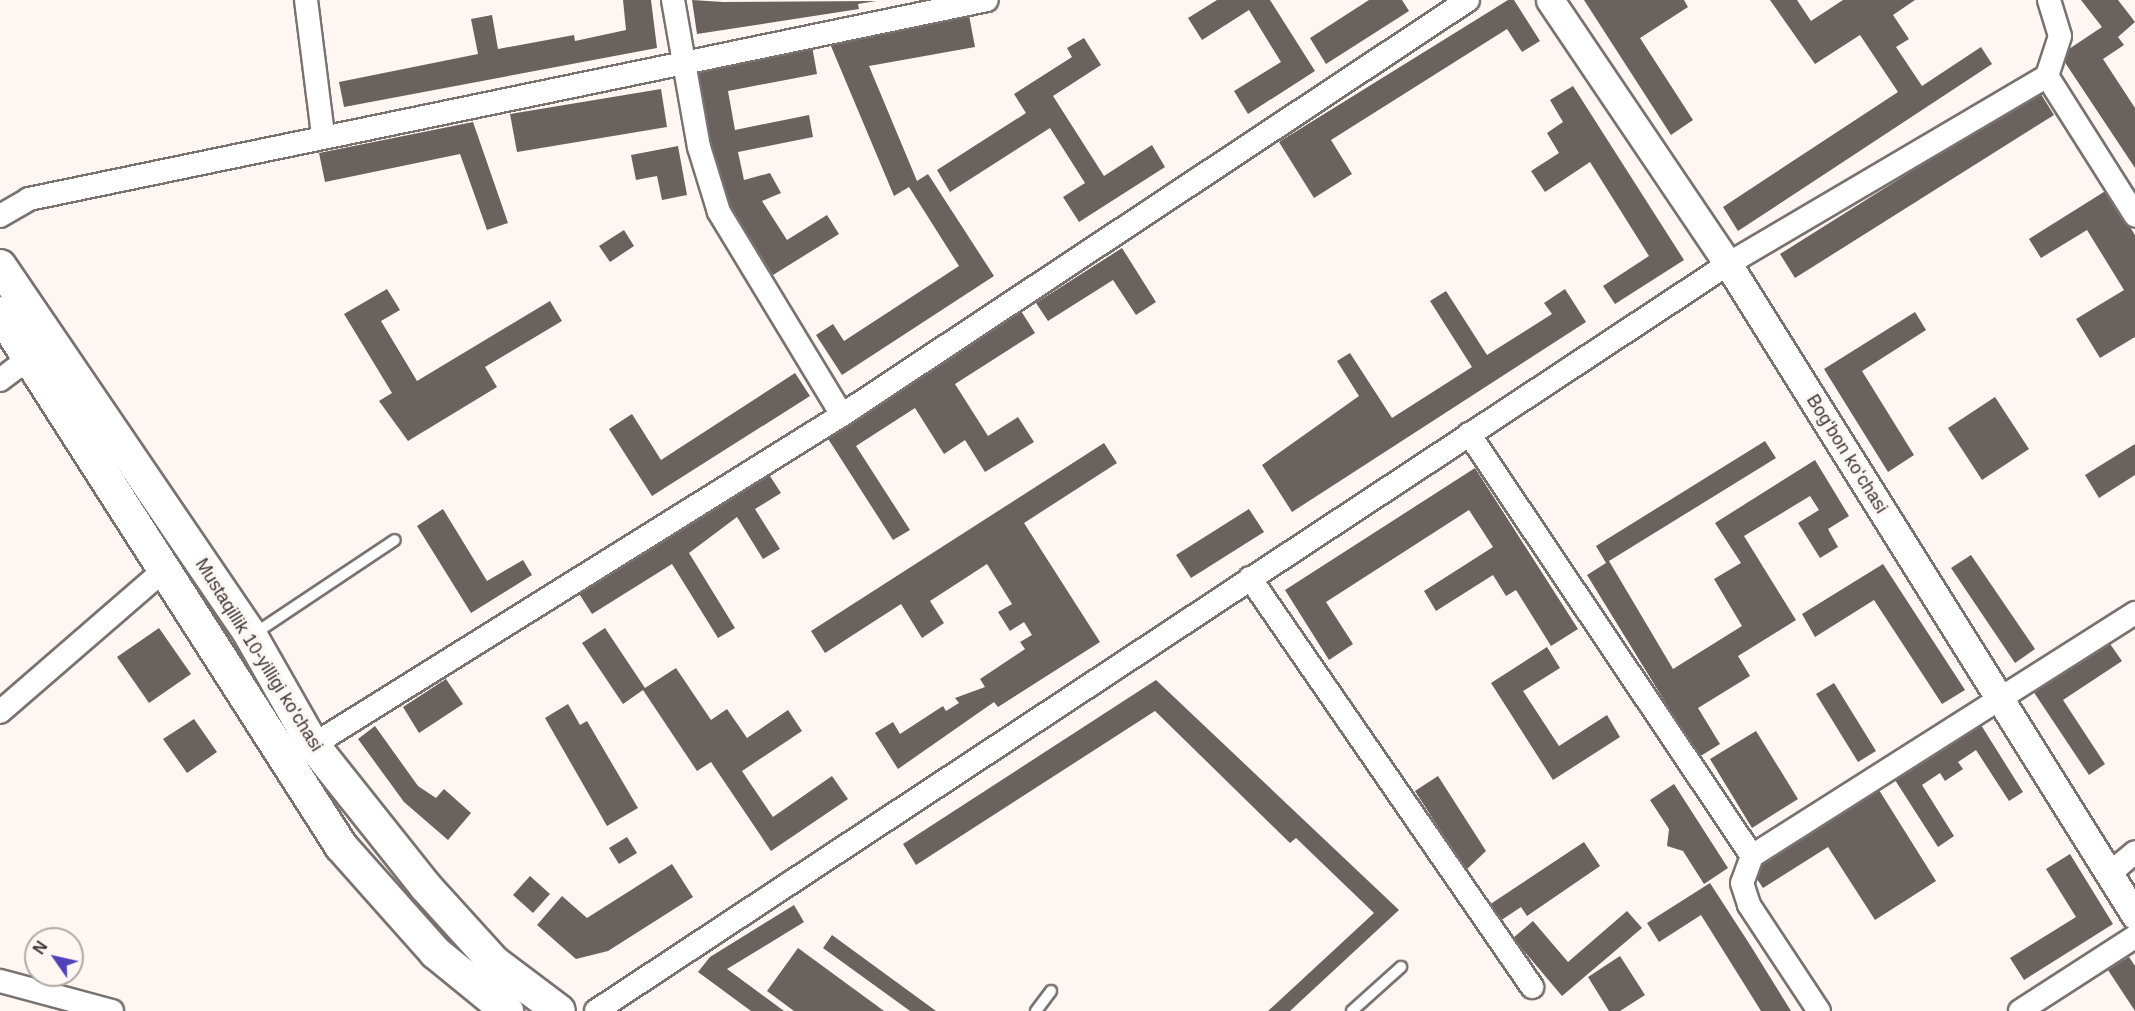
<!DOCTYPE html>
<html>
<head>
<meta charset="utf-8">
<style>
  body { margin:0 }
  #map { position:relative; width:2135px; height:1011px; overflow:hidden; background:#fef6f2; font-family:Helvetica,sans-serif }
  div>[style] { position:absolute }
  .building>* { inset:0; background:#69625f }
  .roads { filter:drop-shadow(2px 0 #79726f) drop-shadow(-2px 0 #79726f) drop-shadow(0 2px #79726f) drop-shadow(0 -2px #79726f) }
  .service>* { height:10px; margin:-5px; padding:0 5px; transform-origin:5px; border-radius:5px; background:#fff }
  .minor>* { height:22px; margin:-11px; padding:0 11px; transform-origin:11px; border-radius:11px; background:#fff }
  .tertiary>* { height:27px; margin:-13.5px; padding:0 13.5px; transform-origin:13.5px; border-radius:13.5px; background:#fff }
  .secondary>* { height:32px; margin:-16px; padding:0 16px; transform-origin:16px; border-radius:16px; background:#fff }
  span { translate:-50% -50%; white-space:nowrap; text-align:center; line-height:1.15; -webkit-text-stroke:6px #fef6f2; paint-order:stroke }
  .street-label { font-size:18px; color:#3a3736 }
  .north { position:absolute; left:24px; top:927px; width:60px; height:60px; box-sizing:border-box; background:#fef6f2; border:2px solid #b0aaa7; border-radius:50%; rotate:304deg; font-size:16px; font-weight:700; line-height:24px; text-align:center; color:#3a3736 }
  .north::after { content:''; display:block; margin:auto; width:21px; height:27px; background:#4f42b9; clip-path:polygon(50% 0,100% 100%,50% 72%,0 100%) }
</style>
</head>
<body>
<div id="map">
  <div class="building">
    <i style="clip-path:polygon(623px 0,651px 0,657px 48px,344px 107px,339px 82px,478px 54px,471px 19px,492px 15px,498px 49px,574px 35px,575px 41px,626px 30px)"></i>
    <i style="clip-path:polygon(692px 0,723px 2px,876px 1px,858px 4px,859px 9px,697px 34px)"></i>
    <i style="clip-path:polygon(1217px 0,1270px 0,1315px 71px,1248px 114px,1234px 91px,1281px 62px,1249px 10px,1202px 40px,1188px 18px)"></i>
    <i style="clip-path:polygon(1369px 0,1402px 0,1409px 11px,1326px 64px,1310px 38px)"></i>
    <i style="clip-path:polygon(1508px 0,1514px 0,1540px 41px,1522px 52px,1507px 29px,1331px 140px,1352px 174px,1314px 198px,1279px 142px)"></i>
    <i style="clip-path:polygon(1584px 0,1684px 0,1688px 7px,1640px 38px,1693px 120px,1671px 135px)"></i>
    <i style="clip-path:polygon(1770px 0,1797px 0,1811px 21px,1843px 0,1915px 0,1893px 15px,1909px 39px,1896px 47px,1922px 86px,1981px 47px,1992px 64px,1738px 231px,1723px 207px,1898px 92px,1860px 35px,1815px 64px)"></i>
    <i style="clip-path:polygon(2081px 0,2118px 0,2135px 22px,2118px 37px,2124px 45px,2103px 59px,2135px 108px,2135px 168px,2060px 55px,2102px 27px)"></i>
    <i style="clip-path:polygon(969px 15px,975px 47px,869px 66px,917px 181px,928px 174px,994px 276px,842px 375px,816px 335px,833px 324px,844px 341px,959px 266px,909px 187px,894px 196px,828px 39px)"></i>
    <i style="clip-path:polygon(1084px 38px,1101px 65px,1053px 96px,1104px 176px,1152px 145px,1165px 167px,1079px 222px,1063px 197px,1085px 183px,1050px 128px,950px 192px,937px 170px,1026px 113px,1014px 94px,1072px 57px,1067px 48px)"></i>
    <i style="clip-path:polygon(812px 46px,817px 74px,728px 91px,735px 130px,809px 115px,813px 137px,738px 152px,744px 180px,770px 173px,781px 193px,762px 201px,787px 240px,827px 215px,839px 234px,773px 275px,721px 192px,694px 69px)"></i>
    <i style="clip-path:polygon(1573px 86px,1684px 260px,1615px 304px,1603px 286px,1649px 256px,1590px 162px,1545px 192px,1531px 171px,1559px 153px,1547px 133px,1563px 122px,1550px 100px)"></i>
    <i style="clip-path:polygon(661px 89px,667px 127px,517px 152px,510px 114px)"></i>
    <i style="clip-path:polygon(2039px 91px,2054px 115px,1795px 278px,1780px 254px)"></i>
    <i style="clip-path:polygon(473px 122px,508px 223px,487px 230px,460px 154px,325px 182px,319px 153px)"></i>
    <i style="clip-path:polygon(678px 146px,687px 195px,662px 200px,657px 176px,636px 180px,631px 155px)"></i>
    <i style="clip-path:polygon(2107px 190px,2135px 235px,2135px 337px,2100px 358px,2076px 319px,2124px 290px,2087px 230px,2041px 258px,2029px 239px)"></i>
    <i style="clip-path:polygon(624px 230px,634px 246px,610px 262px,599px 246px)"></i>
    <i style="clip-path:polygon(1122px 248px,1156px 302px,1136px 315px,1113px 280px,1048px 321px,1036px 303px)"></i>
    <i style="clip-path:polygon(387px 289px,400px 310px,381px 321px,417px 381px,550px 301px,562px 321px,485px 367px,497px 387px,408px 441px,379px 401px,392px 393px,344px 314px)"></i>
    <i style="clip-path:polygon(1565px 289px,1586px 322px,1292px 512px,1262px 465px,1359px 396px,1337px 361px,1350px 353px,1392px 418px,1472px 367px,1430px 301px,1446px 291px,1487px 355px,1552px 314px,1544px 303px)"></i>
    <i style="clip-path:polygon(1021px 311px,1035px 333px,955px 384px,988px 436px,1018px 417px,1034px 442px,985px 472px,965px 440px,944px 454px,915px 408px,856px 446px,910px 530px,893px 540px,825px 434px)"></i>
    <i style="clip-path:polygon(1915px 312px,1926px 330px,1862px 371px,1914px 455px,1888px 472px,1824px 369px)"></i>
    <i style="clip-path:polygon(795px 373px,810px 396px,652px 496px,609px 429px,632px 414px,661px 460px)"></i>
    <i style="clip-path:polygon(1995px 397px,2029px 449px,1982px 480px,1948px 428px)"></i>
    <i style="clip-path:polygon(1765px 441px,1776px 458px,1609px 561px,1673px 669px,1742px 626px,1714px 579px,1741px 563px,1715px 523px,1815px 460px,1849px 516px,1828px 529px,1838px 547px,1820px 558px,1798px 523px,1819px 510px,1810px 496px,1744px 536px,1796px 620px,1738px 656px,1750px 676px,1698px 708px,1720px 744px,1699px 757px,1587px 575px,1606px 563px,1596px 546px)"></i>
    <i style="clip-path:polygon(1104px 443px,1117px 463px,1024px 523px,1100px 642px,998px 707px,994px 702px,898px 769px,875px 733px,893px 722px,900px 734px,943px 706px,946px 711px,959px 703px,955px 698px,985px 687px,980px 679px,1025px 649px,1020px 642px,1032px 635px,1024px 622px,1010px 631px,998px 612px,1012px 604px,987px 564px,930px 601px,944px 623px,922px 638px,901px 604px,825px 653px,811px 631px)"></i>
    <i style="clip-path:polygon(2135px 444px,2135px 475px,2099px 498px,2085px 475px)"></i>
    <i style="clip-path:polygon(1475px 468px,1578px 629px,1551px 646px,1516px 590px,1506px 596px,1493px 575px,1436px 611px,1424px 591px,1493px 547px,1469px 510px,1326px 602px,1353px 644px,1329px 660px,1285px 590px)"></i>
    <i style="clip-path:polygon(768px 473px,781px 493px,755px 509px,780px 549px,763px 559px,737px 517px,689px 553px,735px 628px,718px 638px,672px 564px,592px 614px,578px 592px)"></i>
    <i style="clip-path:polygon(443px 509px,487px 581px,523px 560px,532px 575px,471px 613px,417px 526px)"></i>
    <i style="clip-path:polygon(1249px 509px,1264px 532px,1191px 578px,1176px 555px)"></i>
    <i style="clip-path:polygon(1971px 555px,2035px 649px,2015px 663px,1951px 568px)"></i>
    <i style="clip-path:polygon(1883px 564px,1965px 690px,1942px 704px,1874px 600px,1815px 637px,1802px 614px)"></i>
    <i style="clip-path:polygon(159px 628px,191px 674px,149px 703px,117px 657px)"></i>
    <i style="clip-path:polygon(605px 628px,645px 688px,676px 668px,711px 720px,727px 709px,747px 738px,788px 710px,802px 731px,742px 771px,773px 817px,832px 776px,848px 799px,771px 851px,711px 762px,697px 771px,643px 690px,623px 704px,582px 643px)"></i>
    <i style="clip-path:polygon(2108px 641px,2122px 661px,2063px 700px,2105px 764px,2089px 775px,2033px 691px)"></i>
    <i style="clip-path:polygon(1547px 647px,1560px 668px,1523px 691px,1559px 746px,1607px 715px,1620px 737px,1553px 780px,1491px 683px)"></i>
    <i style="clip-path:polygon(446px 679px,463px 704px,419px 733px,403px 707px)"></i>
    <i style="clip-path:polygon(1156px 680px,1399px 910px,1290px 1011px,1268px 1011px,1374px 913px,1296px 838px,1290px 843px,1155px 711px,916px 865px,903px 844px)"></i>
    <i style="clip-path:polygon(1834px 683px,1876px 751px,1858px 762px,1816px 694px)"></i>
    <i style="clip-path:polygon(568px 704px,580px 725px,587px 721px,638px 808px,607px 826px,545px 718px)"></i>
    <i style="clip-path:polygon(194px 719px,217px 752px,187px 773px,163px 739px)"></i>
    <i style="clip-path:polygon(1981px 725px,2023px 792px,2009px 801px,1976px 750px,1958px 762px,1963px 769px,1945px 781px,1940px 773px,1922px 785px,1954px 836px,1938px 847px,1895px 780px)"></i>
    <i style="clip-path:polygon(375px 726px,418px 786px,436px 798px,444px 789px,471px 813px,448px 840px,404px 802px,358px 739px)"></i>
    <i style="clip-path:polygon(1756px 731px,1798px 799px,1752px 828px,1710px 759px)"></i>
    <i style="clip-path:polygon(1438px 776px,1486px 851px,1466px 870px,1415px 791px)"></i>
    <i style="clip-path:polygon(1674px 784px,1728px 868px,1704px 884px,1683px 851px,1667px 846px,1669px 829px,1650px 800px)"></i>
    <i style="clip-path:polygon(1879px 790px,1936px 881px,1875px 920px,1828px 847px,1763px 888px,1749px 867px)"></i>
    <i style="clip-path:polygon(627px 837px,637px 853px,619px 864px,609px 848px)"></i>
    <i style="clip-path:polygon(1584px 842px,1600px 866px,1527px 916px,1521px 907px,1497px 923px,1486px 907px)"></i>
    <i style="clip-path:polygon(2070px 854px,2113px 924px,2024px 980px,2010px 958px,2076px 917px,2046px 869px)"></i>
    <i style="clip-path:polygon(672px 864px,693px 897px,608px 951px,576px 959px,537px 925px,562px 896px,587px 918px)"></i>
    <i style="clip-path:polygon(530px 876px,550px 894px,533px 913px,513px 895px)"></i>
    <i style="clip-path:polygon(1710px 883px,1752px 948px,1791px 1011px,1761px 1011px,1701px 915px,1659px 942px,1647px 923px)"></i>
    <i style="clip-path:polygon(794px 905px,804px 922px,727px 969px,784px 1011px,751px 1011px,698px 972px,710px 957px)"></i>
    <i style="clip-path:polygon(1627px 911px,1642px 928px,1562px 996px,1513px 938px,1533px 921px,1568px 962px)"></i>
    <i style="clip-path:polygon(832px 935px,936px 1011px,910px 1011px,823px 948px)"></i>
    <i style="clip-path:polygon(798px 948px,884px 1011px,794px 1011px,767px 991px)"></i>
    <i style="clip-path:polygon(1620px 956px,1645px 995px,1620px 1011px,1609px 1011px,1588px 977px)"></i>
    <i style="clip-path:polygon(2129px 957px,2135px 966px,2135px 1011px,2108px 970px)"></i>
  </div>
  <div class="roads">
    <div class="service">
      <i style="left:254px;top:634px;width:169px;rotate:-33.7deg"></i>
      <i style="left:1036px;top:1011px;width:25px;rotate:-53deg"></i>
      <i style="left:1352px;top:1011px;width:66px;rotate:-41.9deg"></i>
    </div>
    <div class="minor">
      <i style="left:306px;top:0;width:136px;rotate:82.8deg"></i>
      <i style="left:673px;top:0;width:149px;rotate:80deg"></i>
      <i style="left:699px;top:147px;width:68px;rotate:72.9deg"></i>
      <i style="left:719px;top:212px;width:237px;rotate:58.8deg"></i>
      <i style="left:2047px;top:76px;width:42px;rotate:-72deg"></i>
      <i style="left:2060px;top:36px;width:38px;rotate:-107deg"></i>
      <i style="left:0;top:216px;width:34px;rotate:-30deg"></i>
      <i style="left:29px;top:199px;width:978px;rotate:-11.73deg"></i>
      <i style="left:0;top:380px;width:38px;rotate:-37deg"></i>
      <i style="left:1469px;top:434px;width:508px;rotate:56.15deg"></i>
      <i style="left:1752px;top:856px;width:454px;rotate:-32.4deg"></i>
      <i style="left:1250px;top:578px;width:497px;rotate:55.4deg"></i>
      <i style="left:0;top:712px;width:216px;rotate:-40.9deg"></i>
      <i style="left:313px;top:745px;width:623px;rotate:-31.96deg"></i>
      <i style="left:842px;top:415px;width:751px;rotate:-33.54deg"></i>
      <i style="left:1752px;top:856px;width:29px;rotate:110deg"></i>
      <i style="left:1742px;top:883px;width:23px;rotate:72deg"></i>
      <i style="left:1749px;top:905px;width:127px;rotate:56.6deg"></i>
      <i style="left:2109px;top:874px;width:34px;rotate:-40deg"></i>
      <i style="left:0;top:981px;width:116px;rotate:15deg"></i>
      <i style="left:596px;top:1011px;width:1356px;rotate:-33.42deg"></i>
      <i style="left:1728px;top:264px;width:370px;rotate:-30.5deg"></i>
      <i style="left:2047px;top:76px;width:165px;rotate:57.7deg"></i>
      <i style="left:2020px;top:1011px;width:137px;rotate:-32.8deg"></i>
    </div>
    <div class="tertiary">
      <i style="left:1550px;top:0;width:318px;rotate:56deg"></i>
      <i style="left:1728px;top:264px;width:768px;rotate:57.99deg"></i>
    </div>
    <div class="secondary">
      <i style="left:0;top:266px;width:447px;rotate:55.8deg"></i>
      <i style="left:251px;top:636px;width:125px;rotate:60.4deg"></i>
      <i style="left:313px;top:745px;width:180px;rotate:51.5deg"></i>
      <i style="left:425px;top:886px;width:103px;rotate:47.8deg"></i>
      <i style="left:494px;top:962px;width:81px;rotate:37deg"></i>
      <i style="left:0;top:313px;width:633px;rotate:57.39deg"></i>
      <i style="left:341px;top:846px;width:143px;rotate:48.4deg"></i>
      <i style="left:436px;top:953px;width:92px;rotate:39.2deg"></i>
    </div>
  </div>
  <div class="street-label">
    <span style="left:1847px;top:454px;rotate:58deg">Bogʻbon koʻchasi</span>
    <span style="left:259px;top:655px;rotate:58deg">Mustaqillik 10-yilligi ko'chasi</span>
  </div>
  <div class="north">N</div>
</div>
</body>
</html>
